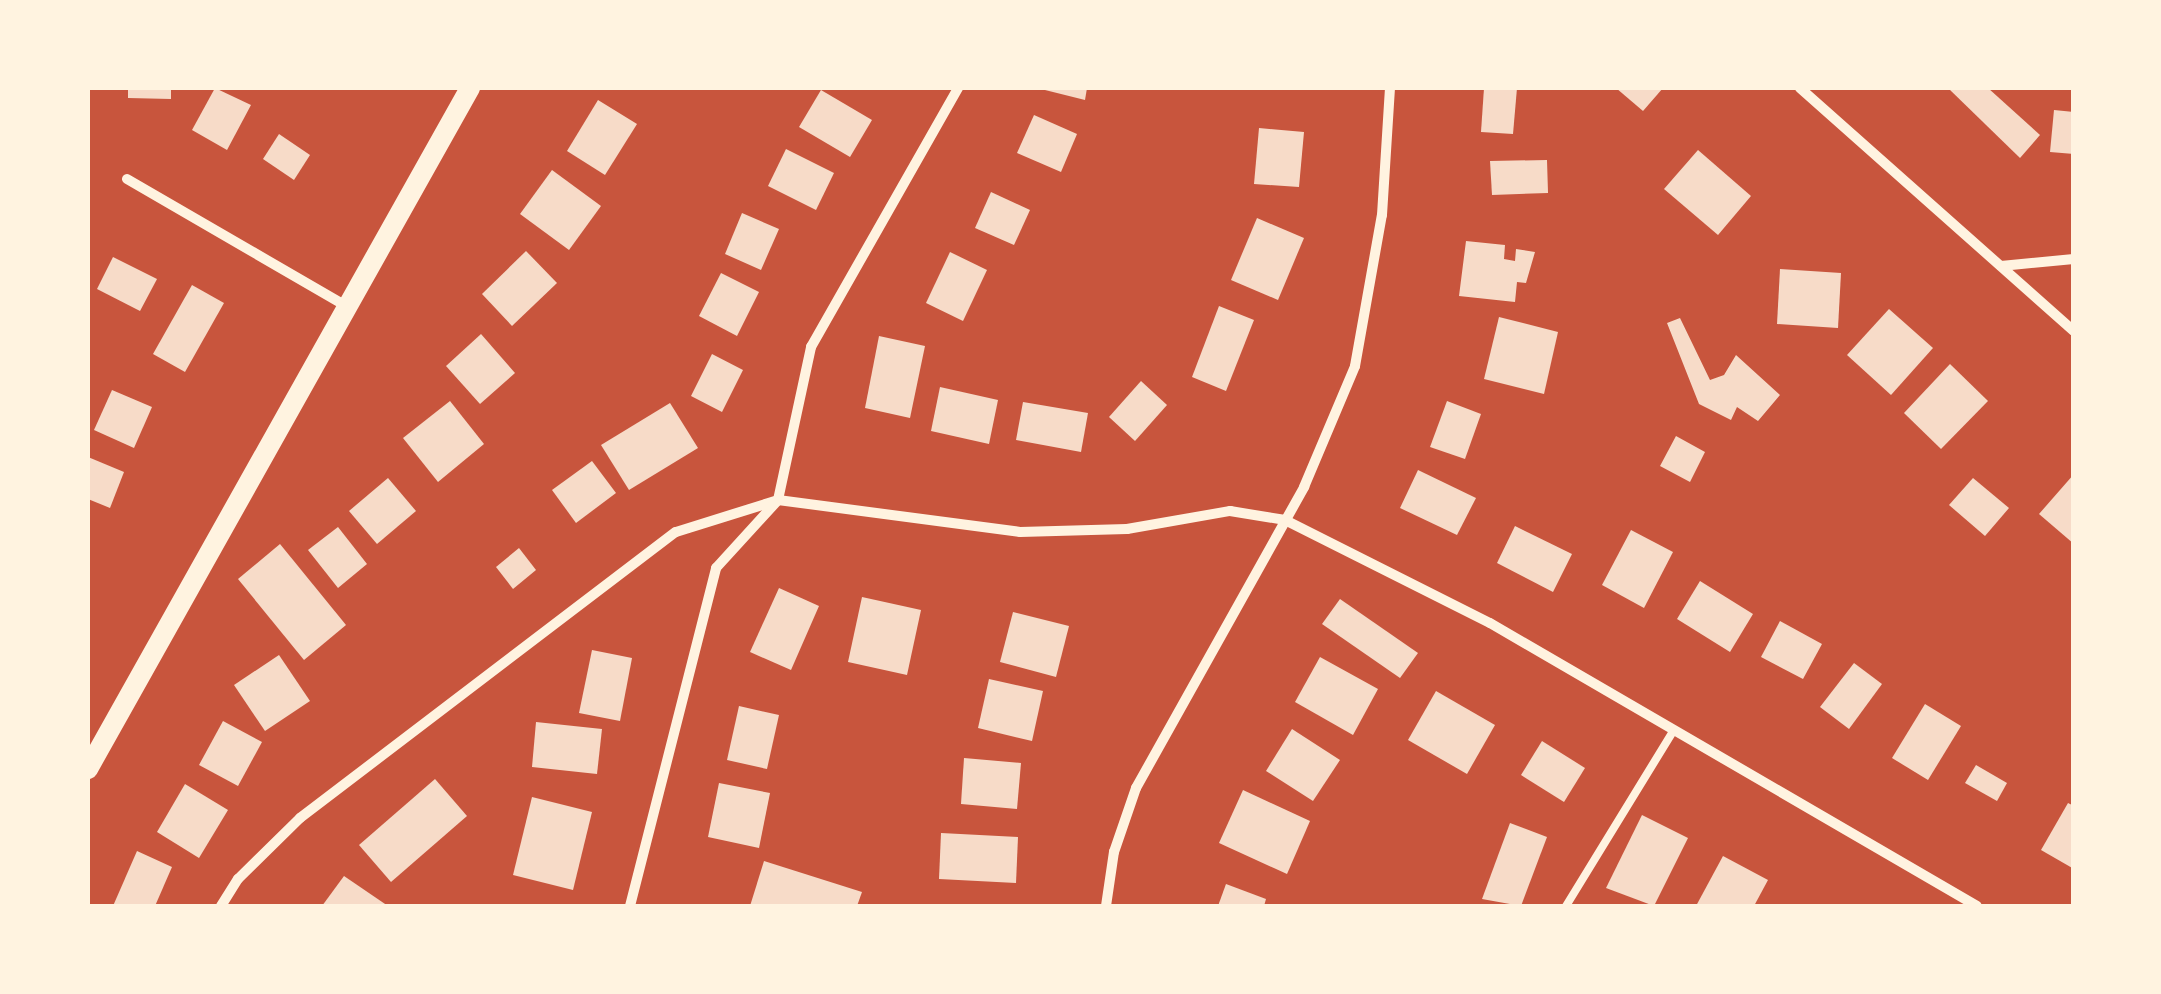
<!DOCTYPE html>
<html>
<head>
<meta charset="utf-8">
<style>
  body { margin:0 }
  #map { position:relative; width:2161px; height:994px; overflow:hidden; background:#c8553d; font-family:"IBM Plex Sans",sans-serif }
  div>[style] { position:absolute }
  .building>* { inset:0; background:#f7dbc8 }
  .service>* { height:8px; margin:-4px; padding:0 4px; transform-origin:4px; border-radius:4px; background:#fff3e0 }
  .minor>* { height:10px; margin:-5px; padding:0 5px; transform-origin:5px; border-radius:5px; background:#fff3e0 }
  .secondary>* { height:20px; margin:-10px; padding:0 10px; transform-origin:10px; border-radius:10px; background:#fff3e0 }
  span { translate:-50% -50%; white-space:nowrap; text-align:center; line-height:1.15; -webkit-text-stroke:10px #fff3e0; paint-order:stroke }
  .frame { position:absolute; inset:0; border:90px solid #fff3e0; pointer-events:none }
</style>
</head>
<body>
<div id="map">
  <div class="building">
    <i style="clip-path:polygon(128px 88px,171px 88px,171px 99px,128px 98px)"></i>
    <i style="clip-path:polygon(215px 88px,251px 105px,227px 150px,192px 130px)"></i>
    <i style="clip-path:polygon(1037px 88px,1087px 88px,1085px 100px)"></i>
    <i style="clip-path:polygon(1484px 88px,1517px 88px,1513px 134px,1481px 132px)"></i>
    <i style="clip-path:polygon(1616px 88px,1663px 88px,1643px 111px)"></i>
    <i style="clip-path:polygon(1948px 88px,1988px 88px,2040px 135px,2020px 158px)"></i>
    <i style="clip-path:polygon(821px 90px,872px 120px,850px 157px,799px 127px)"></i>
    <i style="clip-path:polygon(598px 100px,637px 124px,605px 175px,567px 151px)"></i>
    <i style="clip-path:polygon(2054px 110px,2074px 112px,2074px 154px,2050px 152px)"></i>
    <i style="clip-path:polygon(1034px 115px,1077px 134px,1061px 172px,1017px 153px)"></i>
    <i style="clip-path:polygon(1259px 128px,1304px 132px,1299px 187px,1254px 184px)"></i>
    <i style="clip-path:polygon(279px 134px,310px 155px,294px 180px,263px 159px)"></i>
    <i style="clip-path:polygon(786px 149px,834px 173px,816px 210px,768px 186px)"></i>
    <i style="clip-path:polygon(1698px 150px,1751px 196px,1718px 235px,1664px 189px)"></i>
    <i style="clip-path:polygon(1547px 160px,1548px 193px,1492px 195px,1490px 161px)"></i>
    <i style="clip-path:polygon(552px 170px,601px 206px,569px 250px,520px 214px)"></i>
    <i style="clip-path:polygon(991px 192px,1030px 210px,1014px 245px,975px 228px)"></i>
    <i style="clip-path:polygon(742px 213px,779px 229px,761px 270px,725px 254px)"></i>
    <i style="clip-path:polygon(1257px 218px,1304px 238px,1278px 300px,1231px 280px)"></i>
    <i style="clip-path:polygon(1466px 241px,1505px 245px,1504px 259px,1515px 261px,1516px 249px,1535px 252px,1526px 283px,1517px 282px,1515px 302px,1459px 296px)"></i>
    <i style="clip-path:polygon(526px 251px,557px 283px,512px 326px,482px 294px)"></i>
    <i style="clip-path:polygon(950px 252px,987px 270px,963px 321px,926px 303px)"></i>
    <i style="clip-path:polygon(113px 257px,157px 279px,140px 311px,97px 289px)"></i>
    <i style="clip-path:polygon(1780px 269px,1841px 273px,1838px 328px,1777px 324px)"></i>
    <i style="clip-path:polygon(721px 273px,759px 292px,737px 336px,699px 316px)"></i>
    <i style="clip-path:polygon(192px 285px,224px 303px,185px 372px,153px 354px)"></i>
    <i style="clip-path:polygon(1219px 306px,1254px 320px,1226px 391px,1192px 377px)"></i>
    <i style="clip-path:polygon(1889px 309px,1933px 348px,1891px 395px,1847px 355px)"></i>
    <i style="clip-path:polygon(1499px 317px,1558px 332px,1544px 394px,1484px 379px)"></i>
    <i style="clip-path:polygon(1680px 318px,1710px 380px,1724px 375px,1736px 355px,1780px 395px,1758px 421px,1737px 407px,1731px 420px,1699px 404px,1667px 323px)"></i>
    <i style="clip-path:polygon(481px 334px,515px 373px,480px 404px,446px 366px)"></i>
    <i style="clip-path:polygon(879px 336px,925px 346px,910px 418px,865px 408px)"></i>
    <i style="clip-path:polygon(712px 354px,743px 370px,722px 412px,691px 396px)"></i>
    <i style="clip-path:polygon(1950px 364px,1988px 401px,1941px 449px,1904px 413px)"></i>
    <i style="clip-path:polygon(1141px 381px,1167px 405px,1135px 441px,1109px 417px)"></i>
    <i style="clip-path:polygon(940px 387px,998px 400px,989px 444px,931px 431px)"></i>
    <i style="clip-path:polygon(112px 390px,152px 407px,134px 448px,94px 430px)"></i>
    <i style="clip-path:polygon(450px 401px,484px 444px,438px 482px,403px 438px)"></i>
    <i style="clip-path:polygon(1447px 401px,1481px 414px,1465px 459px,1430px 447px)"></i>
    <i style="clip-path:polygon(1023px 402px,1088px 413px,1081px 452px,1016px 440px)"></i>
    <i style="clip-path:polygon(670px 403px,698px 448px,629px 490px,601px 445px)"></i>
    <i style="clip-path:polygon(1676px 436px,1705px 452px,1690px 482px,1660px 466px)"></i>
    <i style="clip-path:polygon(88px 457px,124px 472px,110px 508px,88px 499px)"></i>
    <i style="clip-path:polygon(592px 461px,616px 493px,576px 523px,552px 490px)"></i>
    <i style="clip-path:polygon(1418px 470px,1476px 498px,1457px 535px,1400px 508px)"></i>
    <i style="clip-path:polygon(2074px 474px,2074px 544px,2039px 514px)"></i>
    <i style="clip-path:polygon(388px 478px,416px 511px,377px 544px,349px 511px)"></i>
    <i style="clip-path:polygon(1973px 478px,2009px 508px,1985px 536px,1949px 505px)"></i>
    <i style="clip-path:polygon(1515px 526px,1572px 554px,1553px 592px,1497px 563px)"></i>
    <i style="clip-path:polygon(338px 527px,367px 564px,338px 588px,308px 550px)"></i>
    <i style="clip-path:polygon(1631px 530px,1673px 552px,1644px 608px,1602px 585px)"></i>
    <i style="clip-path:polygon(280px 544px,346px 625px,304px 660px,238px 579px)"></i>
    <i style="clip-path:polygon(519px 548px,536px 570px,513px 589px,496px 567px)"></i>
    <i style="clip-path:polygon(1700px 581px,1753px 614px,1730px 652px,1677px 619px)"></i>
    <i style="clip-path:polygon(779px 588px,819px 606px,791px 670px,750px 652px)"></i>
    <i style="clip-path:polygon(862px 597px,921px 610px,907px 675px,848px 662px)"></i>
    <i style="clip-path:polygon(1340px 599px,1418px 653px,1400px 678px,1322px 624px)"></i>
    <i style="clip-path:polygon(1013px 612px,1069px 626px,1056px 677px,1000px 662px)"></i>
    <i style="clip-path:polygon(1780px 621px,1822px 644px,1803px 679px,1761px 657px)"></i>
    <i style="clip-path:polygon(592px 650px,632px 658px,620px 721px,579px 713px)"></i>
    <i style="clip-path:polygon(279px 655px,310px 701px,265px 731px,234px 685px)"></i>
    <i style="clip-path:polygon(1320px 657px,1378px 689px,1353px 735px,1295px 702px)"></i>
    <i style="clip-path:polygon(1854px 663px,1882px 684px,1849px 729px,1820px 707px)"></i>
    <i style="clip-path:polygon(989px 679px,1043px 691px,1032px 741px,978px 728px)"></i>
    <i style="clip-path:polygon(1436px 691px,1495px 725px,1467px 774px,1408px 740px)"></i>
    <i style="clip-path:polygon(1925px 704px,1961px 726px,1928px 780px,1892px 758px)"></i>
    <i style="clip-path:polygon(739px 706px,779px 715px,767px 769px,727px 760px)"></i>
    <i style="clip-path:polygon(223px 721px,262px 742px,238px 786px,199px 765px)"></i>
    <i style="clip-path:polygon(536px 722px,602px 729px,597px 774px,532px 767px)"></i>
    <i style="clip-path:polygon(1292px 729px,1340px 760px,1313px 801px,1266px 771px)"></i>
    <i style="clip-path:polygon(1542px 741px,1585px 768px,1564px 802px,1521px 775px)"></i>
    <i style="clip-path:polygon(964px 758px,1021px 763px,1017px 809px,961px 804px)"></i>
    <i style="clip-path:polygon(1976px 765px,2007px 783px,1997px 801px,1965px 783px)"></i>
    <i style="clip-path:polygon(435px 779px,467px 816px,391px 882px,359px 845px)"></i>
    <i style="clip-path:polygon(719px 783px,770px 793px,759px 848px,708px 837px)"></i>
    <i style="clip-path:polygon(185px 784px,228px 810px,199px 858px,157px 832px)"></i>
    <i style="clip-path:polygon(1243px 790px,1310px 821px,1287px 874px,1219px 843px)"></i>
    <i style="clip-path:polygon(532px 797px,592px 812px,573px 890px,513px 875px)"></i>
    <i style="clip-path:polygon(2068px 803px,2074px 806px,2074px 869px,2041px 850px)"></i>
    <i style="clip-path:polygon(1642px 815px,1688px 838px,1654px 906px,1606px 888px)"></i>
    <i style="clip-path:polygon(1510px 823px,1547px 837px,1521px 906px,1482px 899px)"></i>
    <i style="clip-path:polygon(941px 833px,1018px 837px,1016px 883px,939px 879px)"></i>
    <i style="clip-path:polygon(137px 851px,172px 867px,155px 906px,113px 906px)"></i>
    <i style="clip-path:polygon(1723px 856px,1768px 880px,1754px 906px,1696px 906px)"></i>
    <i style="clip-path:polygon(764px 861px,862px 892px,857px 906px,750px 906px)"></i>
    <i style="clip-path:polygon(344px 876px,388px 906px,322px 906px)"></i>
    <i style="clip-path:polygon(1226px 884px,1266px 899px,1264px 906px,1218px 906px)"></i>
  </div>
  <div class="service">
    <i style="left:1566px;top:906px;width:206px;rotate:-58.5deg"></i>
  </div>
  <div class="minor">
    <i style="left:1800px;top:88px;width:366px;rotate:41.6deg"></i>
    <i style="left:127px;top:179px;width:253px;rotate:30.1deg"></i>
    <i style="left:2001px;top:266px;width:73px;rotate:-5.5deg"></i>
    <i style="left:221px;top:906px;width:32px;rotate:-58deg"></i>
    <i style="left:238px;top:879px;width:87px;rotate:-44.5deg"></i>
    <i style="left:300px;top:818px;width:472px;rotate:-37.3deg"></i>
    <i style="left:676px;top:532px;width:107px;rotate:-17.4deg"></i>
    <i style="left:778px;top:500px;width:244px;rotate:7.5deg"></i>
    <i style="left:1020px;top:532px;width:107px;rotate:-1.6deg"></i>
    <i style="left:1127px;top:529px;width:105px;rotate:-9.9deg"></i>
    <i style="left:1230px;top:511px;width:56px;rotate:9.3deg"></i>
    <i style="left:1285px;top:520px;width:229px;rotate:26.7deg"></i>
    <i style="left:1490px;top:623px;width:563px;rotate:30.16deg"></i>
    <i style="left:630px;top:906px;width:349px;rotate:-75.7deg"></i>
    <i style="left:716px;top:568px;width:92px;rotate:-47.6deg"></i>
    <i style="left:778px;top:500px;width:157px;rotate:-77.8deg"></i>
    <i style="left:811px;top:347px;width:298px;rotate:-60.4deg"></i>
    <i style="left:1106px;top:906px;width:55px;rotate:-81.6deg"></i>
    <i style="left:1114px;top:852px;width:68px;rotate:-71deg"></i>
    <i style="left:1136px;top:788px;width:345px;rotate:-60.8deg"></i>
    <i style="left:1304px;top:487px;width:131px;rotate:-67.1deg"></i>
    <i style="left:1355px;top:366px;width:153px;rotate:-79.9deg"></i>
    <i style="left:1382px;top:215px;width:127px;rotate:-86.4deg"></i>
  </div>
  <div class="secondary">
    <i style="left:88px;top:769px;width:781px;rotate:-60.71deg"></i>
  </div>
  <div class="frame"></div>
</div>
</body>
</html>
